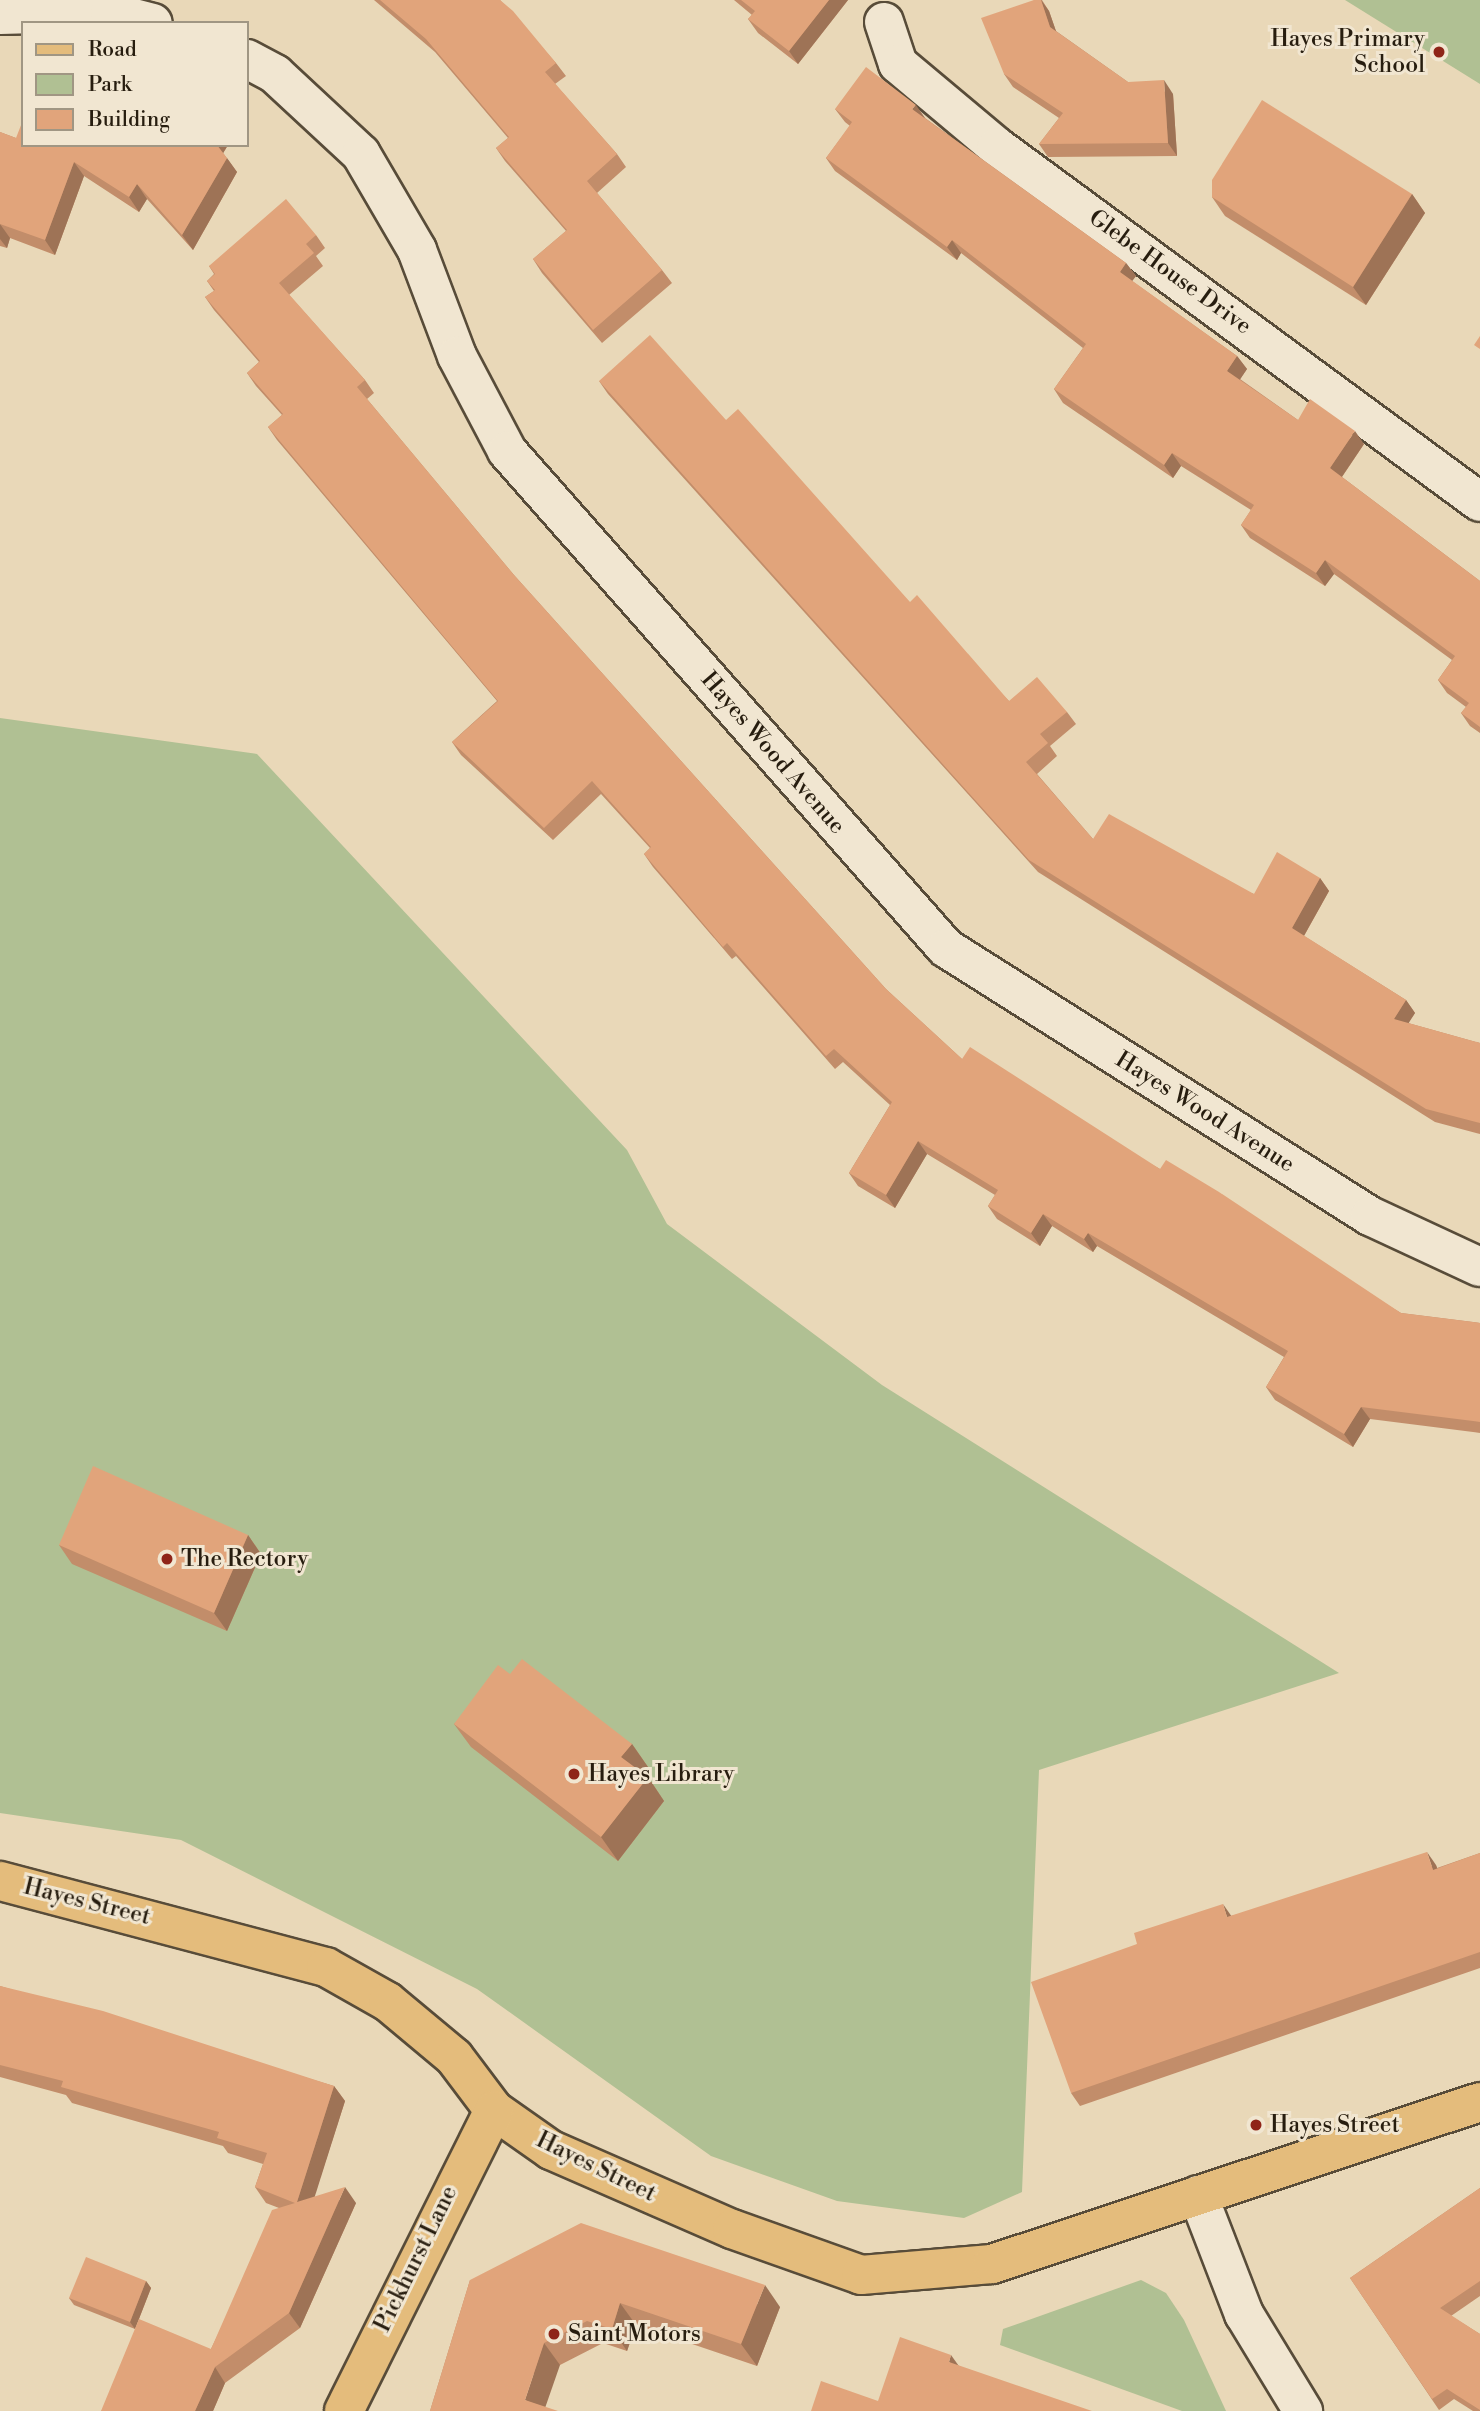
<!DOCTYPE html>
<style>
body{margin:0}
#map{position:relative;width:1480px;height:2411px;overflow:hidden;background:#e9d8b8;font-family:"Libre Bodoni",serif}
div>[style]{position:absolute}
.green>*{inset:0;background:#b0c093}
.roads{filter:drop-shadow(2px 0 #584c39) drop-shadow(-2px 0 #584c39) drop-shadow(0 2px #584c39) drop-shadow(0 -2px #584c39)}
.minor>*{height:38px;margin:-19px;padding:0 19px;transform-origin:19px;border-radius:19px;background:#f1e6d1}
.major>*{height:38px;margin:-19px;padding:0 19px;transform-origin:19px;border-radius:19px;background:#e4bc7c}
.wall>*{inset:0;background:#c28d6a}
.shaded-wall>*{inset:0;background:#9e7356}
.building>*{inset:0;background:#e1a47b}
.dots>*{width:19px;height:19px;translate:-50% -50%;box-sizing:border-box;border:4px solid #f1e6d1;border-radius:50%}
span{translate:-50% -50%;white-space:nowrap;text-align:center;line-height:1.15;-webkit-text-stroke:6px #f1e6d1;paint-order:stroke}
.poi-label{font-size:23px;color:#271d0f}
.right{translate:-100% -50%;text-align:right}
.left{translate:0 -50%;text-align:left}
.street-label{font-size:23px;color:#271d0f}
.legend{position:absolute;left:21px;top:21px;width:228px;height:126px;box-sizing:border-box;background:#f1e6d1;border:2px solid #a09683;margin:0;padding:9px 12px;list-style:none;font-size:21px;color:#271d0f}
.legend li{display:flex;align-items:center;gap:14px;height:35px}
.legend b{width:35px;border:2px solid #a09683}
</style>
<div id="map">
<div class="green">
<div style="clip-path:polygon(1345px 0,1480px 0,1480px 84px)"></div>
<div style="clip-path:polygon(0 718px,257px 754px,627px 1150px,667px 1224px,882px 1385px,1339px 1673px,1039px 1770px,1022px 2192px,964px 2218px,837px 2201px,711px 2156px,477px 1989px,181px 1840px,0 1813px)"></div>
<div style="clip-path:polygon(1141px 2280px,1166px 2293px,1184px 2320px,1226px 2411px,1182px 2411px,1000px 2345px,1003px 2329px)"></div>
</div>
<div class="roads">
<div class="minor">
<div style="left:0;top:15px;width:110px;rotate:-1.6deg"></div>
<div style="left:110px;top:12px;width:44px;rotate:14.3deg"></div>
<div style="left:884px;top:22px;width:44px;rotate:71.6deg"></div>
<div style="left:898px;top:64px;width:129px;rotate:40deg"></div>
<div style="left:997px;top:147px;width:599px;rotate:36.32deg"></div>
<div style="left:247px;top:59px;width:32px;rotate:28deg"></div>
<div style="left:275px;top:74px;width:117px;rotate:42.9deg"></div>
<div style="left:361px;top:154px;width:111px;rotate:59.7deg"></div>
<div style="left:417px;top:250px;width:113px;rotate:69.3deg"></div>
<div style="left:457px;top:356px;width:107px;rotate:62.2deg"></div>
<div style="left:507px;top:451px;width:663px;rotate:48.55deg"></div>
<div style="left:946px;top:948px;width:502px;rotate:32.3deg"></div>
<div style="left:1370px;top:1216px;width:121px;rotate:24.9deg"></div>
<div style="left:1198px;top:2195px;width:128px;rotate:68.9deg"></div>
<div style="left:1244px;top:2314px;width:114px;rotate:58.7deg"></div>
</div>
<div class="major">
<div style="left:0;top:1881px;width:337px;rotate:14.8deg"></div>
<div style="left:326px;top:1967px;width:71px;rotate:29.4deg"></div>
<div style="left:388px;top:2002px;width:86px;rotate:39.8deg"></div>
<div style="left:454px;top:2057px;width:66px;rotate:53deg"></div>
<div style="left:494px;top:2110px;width:70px;rotate:35.1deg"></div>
<div style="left:551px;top:2150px;width:197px;rotate:23.6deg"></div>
<div style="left:732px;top:2229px;width:137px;rotate:19.6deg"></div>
<div style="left:861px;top:2275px;width:131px;rotate:-4.8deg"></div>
<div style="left:992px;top:2264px;width:514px;rotate:-18.36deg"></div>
<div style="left:344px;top:2411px;width:336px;rotate:-63.5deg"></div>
</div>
</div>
<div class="wall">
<div style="clip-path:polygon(374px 0,500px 0,556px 63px,566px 76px,555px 84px,617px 154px,626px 167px,597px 193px,662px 270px,672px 283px,602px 343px,542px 273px,533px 259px,566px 231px,505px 161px,496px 148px,508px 138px,435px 52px)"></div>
<div style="clip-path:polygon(734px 0,848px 0,798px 64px,758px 33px,748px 19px,752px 15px)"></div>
<div style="clip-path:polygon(1034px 0,1042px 0,1049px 11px,1056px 31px,1128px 82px,1173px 94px,1177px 156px,1048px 157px,1039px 144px,1059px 118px,1013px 87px,1004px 74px)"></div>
<div style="clip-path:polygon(835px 109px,925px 118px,1126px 263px,1136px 276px,1132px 281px,1237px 356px,1247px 369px,1240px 379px,1298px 420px,1364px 444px,1342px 477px,1480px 581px,1480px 733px,1470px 726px,1461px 713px,1466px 707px,1447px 693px,1438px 680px,1452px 660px,1334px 574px,1325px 586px,1250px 538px,1241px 525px,1251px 510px,1181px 466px,1173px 478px,1063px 403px,1054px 389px,1083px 348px,961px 253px,957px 260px,835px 171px,826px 158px,850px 126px,845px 122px)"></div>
<div style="clip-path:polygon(0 132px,16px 138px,23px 145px,228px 145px,223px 153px,237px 172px,193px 250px,147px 199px,139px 212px,84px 176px,55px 255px,10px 238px,7px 248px,0 246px)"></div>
<div style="clip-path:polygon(1412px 194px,1425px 213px,1366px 305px,1225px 216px,1212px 197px)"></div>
<div style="clip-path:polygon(316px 235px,325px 248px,316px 256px,323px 266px,289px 295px,365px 380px,374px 393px,367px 399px,514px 575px,886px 989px,962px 1059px,1160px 1169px,1401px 1313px,1480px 1323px,1480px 1433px,1370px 1419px,1353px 1447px,1275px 1400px,1266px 1387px,1284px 1357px,1097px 1246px,1093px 1252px,1052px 1226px,1040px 1246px,997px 1219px,988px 1206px,995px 1195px,927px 1154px,895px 1208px,858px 1186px,849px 1173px,890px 1105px,843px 1062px,835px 1069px,736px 956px,732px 959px,653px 867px,644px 854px,650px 848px,601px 794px,553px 840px,461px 755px,452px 742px,497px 701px,277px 440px,268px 427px,282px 415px,256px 386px,247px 373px,259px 362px,214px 310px,205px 297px,214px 291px,207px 281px,214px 274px,209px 266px)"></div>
<div style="clip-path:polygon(599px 381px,726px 420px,1009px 701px,1067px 712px,1076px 724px,1050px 746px,1057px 756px,1037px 774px,1093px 839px,1254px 894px,1320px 878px,1329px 891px,1304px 936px,1406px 1000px,1415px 1013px,1408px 1023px,1480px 1043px,1480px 1134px,1435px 1122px,1038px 872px,608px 394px)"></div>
<div style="clip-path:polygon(248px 1535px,261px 1554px,227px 1631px,72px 1564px,59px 1545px)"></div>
<div style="clip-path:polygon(510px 1674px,632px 1744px,648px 1767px,643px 1774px,648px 1777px,664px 1801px,618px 1861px,471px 1747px,454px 1724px)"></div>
<div style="clip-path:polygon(1480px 1853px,1480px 1968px,1080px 2106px,1071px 2093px,1137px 1944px,1231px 1916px,1436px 1865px,1437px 1868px)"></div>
<div style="clip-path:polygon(0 1986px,334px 2086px,345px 2101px,314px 2197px,356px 2203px,300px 2328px,225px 2383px,213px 2411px,101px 2411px,211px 2349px,279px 2208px,266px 2203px,255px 2187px,263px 2164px,228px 2153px,223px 2146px,72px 2103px,66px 2095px,0 2077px)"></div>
<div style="clip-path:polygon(1480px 2188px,1480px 2296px,1451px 2316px,1480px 2334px,1480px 2411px,1473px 2411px,1454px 2399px,1439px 2410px,1350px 2278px)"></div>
<div style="clip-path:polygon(470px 2280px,780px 2307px,757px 2366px,636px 2325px,627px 2351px,603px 2343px,560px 2365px,430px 2411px)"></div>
<div style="clip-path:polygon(146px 2281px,151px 2288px,135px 2329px,74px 2305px,69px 2298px)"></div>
</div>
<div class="shaded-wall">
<div style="clip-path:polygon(829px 0,848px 0,798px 64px,789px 51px)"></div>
<div style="clip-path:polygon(1041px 0,1049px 11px,1059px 40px,1050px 27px)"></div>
<div style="clip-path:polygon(1164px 80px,1173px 94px,1177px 156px,1168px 143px)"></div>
<div style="clip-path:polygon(916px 105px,925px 118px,921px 122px,912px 109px)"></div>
<div style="clip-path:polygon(216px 145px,228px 145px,222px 155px)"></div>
<div style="clip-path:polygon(227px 158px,237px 172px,193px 250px,182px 235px)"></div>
<div style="clip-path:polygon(74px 162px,84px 176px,55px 255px,45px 240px)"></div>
<div style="clip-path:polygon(137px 184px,147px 199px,139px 212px,129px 197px)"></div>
<div style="clip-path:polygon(1412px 194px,1425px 213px,1366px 305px,1353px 287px)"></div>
<div style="clip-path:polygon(0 224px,10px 238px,7px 248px,0 239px)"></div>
<div style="clip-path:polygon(952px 240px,961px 253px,957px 260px,947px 247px)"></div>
<div style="clip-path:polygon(1126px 263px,1136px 276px,1129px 285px,1120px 272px)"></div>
<div style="clip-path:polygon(1237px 356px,1247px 369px,1237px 384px,1227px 371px)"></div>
<div style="clip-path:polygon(1355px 431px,1364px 444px,1339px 481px,1330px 468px)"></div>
<div style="clip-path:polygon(1172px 453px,1181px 466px,1173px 478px,1164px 465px)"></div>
<div style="clip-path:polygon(1325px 560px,1334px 574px,1325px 586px,1316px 573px)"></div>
<div style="clip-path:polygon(1320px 878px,1329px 891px,1301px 941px,1292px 928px)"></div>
<div style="clip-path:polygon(1406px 1000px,1415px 1013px,1403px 1032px,1394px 1019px)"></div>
<div style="clip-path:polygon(918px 1141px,927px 1154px,895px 1208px,886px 1195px)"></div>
<div style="clip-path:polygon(1043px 1214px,1052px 1226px,1040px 1246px,1031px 1233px)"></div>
<div style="clip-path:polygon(1088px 1233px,1097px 1246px,1093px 1252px,1084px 1239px)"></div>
<div style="clip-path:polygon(1361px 1407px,1370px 1419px,1353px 1447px,1344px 1434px)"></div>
<div style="clip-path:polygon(248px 1535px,261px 1554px,227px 1631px,214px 1613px)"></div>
<div style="clip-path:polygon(632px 1744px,648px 1767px,638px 1781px,621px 1757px)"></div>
<div style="clip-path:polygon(648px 1777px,664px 1801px,618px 1861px,601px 1837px)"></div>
<div style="clip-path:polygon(1427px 1852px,1436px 1865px,1442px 1883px,1433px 1870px)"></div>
<div style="clip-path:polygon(1223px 1904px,1232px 1917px,1227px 1917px)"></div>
<div style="clip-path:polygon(334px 2086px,345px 2101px,308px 2218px,297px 2202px)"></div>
<div style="clip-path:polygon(345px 2187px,356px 2203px,300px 2328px,289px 2313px)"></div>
<div style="clip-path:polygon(146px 2281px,151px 2288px,135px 2329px,130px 2322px)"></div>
<div style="clip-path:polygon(765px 2285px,780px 2307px,757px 2366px,741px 2344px)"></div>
<div style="clip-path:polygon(620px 2303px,636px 2325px,627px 2351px,612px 2329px)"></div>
<div style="clip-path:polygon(544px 2343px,560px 2365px,544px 2411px,525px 2400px)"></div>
<div style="clip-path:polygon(951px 2355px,966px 2376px,949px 2362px)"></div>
<div style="clip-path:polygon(215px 2367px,225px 2383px,213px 2411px,195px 2411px)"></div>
</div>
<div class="building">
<div style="clip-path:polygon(380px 0,500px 0,513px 11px,556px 63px,545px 72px,617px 154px,587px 181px,662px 270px,593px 330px,533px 259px,567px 230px,496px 148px,509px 137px,426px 39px)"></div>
<div style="clip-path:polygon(741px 0,829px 0,789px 51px,748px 19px,755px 11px)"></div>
<div style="clip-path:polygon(1034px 0,1041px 0,1050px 27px,1128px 82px,1164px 80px,1168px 143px,1039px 144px,1063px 113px,1004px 74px,981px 18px)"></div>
<div style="clip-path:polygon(866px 67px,916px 105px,912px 109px,1126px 263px,1120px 272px,1237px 356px,1227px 371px,1298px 420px,1310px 399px,1355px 431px,1330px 468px,1480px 581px,1480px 727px,1461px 713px,1469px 703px,1438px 680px,1455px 656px,1325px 560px,1316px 573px,1241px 525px,1254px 505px,1172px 453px,1164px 465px,1054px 389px,1086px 344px,952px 240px,947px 247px,826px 158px,852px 122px,835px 109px)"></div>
<div style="clip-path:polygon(1262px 100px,1412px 194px,1353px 287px,1212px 197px,1212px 180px)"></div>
<div style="clip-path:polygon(23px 120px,23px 145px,217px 145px,227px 158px,182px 235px,137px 184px,129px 197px,74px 162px,45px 240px,0 224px,0 132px,16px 138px)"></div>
<div style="clip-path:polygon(286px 199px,316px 235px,306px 244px,314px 253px,279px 283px,365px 380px,357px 387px,514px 575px,886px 989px,962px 1059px,970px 1047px,1160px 1169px,1166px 1160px,1219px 1192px,1401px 1313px,1480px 1323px,1480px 1422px,1361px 1407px,1344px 1434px,1266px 1387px,1288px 1351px,1088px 1233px,1084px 1239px,1043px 1214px,1031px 1233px,988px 1206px,998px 1190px,918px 1141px,886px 1195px,849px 1173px,892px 1102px,834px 1049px,826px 1056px,727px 943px,723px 947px,644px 854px,651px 847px,592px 781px,544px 828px,452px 742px,498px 701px,268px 427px,283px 414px,247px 373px,260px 361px,205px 297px,215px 290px,207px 281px,215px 274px,209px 266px)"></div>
<div style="clip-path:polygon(650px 335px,726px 420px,738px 409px,910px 602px,917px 595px,1009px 701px,1037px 677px,1067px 712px,1040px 734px,1048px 743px,1026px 762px,1093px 839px,1109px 814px,1254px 894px,1277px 852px,1320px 878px,1292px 928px,1406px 1000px,1394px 1019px,1480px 1043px,1480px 1123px,1426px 1109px,1029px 860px,599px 381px)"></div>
<div style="clip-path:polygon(1480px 336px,1480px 349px,1474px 345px)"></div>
<div style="clip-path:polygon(93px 1466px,248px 1535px,214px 1613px,59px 1545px)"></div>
<div style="clip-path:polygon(522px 1659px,632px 1744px,621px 1757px,648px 1777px,601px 1837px,454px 1724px,498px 1665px,510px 1674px)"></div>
<div style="clip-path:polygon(1427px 1852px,1433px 1870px,1480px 1853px,1480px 1952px,1071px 2093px,1031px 1982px,1137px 1944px,1134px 1933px,1223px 1904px,1227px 1917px)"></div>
<div style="clip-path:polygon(0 1986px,103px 2011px,334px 2086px,297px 2202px,345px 2187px,289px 2313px,215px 2367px,195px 2411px,101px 2411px,139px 2319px,211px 2349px,272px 2210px,295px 2203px,255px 2187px,267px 2153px,217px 2138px,219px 2132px,61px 2087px,63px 2081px,0 2065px)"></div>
<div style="clip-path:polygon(1480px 2188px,1480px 2281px,1440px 2308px,1480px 2334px,1480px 2410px,1447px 2389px,1432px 2399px,1350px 2278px)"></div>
<div style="clip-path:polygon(581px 2223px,765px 2285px,741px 2344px,620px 2303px,612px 2329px,587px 2321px,544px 2343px,525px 2400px,558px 2411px,430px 2411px,470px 2280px)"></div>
<div style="clip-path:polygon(86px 2257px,146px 2281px,130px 2322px,69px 2298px)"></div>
<div style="clip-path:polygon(900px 2337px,951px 2355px,949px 2362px,1092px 2411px,811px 2411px,821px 2381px,878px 2401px)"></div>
</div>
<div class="dots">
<div style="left:1439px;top:52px;background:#8f2418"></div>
<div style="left:167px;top:1559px;background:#8f2418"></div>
<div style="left:574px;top:1774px;background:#8f2418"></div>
<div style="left:1256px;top:2125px;background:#8f2418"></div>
<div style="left:554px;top:2334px;background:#8f2418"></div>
</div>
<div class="poi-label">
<span class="right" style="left:1425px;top:52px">Hayes Primary<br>School</span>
<span class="left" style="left:181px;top:1559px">The Rectory</span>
<span class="left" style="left:588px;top:1774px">Hayes Library</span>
<span class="left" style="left:1270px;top:2125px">Hayes Street</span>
<span class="left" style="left:568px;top:2334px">Saint Motors</span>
</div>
<div class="street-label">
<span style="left:1170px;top:272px;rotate:36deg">Glebe House Drive</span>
<span style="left:773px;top:753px;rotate:49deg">Hayes Wood Avenue</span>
<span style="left:1205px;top:1112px;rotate:32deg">Hayes Wood Avenue</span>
<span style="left:87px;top:1902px;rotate:14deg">Hayes Street</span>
<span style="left:596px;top:2167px;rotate:26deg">Hayes Street</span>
<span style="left:416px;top:2259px;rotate:-64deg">Pickhurst Lane</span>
</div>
<ul class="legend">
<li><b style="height:9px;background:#e4bc7c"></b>Road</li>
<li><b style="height:19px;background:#b0c093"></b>Park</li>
<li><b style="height:19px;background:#e1a47b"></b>Building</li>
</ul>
</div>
